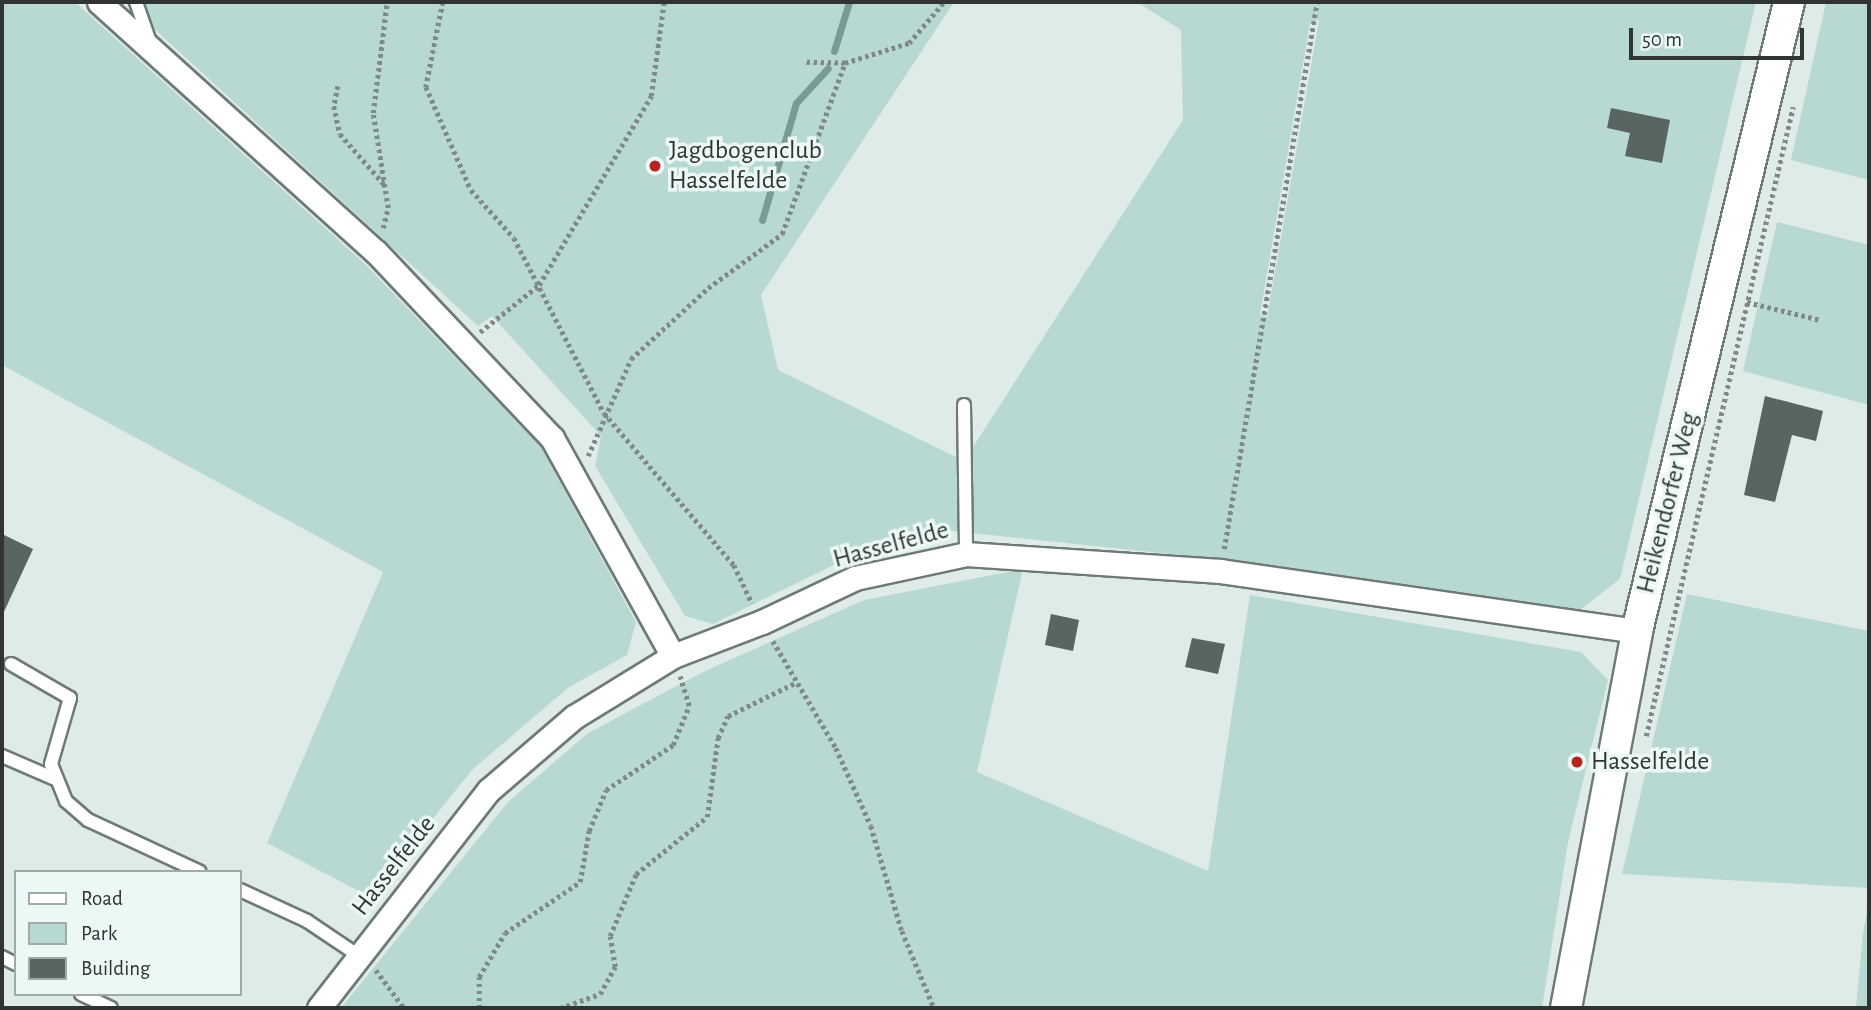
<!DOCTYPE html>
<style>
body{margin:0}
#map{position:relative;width:1871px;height:1010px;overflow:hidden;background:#deebe8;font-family:"Alegreya Sans",sans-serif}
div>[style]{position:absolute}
.green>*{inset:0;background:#b8d9d1}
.stream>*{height:7px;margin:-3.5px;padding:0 3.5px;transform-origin:3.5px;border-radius:3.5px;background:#789c93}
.building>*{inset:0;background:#596562}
.path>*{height:4.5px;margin-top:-2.25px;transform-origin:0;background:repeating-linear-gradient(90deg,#808987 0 3.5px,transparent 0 7px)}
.roads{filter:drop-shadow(2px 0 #6e7a77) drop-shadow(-2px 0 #6e7a77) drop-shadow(0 2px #6e7a77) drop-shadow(0 -2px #6e7a77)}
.service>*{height:12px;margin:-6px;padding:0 6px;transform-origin:6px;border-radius:6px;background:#fff}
.minor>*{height:23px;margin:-11.5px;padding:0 11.5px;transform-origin:11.5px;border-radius:11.5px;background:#fff}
.tertiary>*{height:30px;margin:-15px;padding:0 15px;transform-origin:15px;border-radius:15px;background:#fff}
.dots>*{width:19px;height:19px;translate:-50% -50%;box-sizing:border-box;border:4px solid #ebf8f5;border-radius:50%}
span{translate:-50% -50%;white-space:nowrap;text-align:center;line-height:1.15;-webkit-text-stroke:7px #ebf8f5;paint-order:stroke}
.poi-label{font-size:26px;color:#303534}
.left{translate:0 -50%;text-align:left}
.street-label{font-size:26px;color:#303534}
.frame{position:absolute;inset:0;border:4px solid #303534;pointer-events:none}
.legend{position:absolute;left:14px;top:870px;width:228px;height:126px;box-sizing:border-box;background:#ebf8f5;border:2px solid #a0aaa8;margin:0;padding:9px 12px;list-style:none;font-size:21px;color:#303534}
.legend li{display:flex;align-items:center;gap:14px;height:35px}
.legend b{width:35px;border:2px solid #a0aaa8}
.scale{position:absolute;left:1629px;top:28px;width:175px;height:32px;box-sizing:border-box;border:4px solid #303534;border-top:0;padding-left:9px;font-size:21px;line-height:24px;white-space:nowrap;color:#303534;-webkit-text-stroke:5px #ebf8f5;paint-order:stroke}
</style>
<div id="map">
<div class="green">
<div style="clip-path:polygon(2px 2px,75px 2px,365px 264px,541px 447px,636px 622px,627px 655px,569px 687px,472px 770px,370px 897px,267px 843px,383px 572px,2px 365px)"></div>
<div style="clip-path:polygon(evenodd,125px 2px,954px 2px,761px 295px,778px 370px,964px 461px,1183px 120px,1181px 30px,1137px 2px,1756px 2px,1620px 579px,1580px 610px,1237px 561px,943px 530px,842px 561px,713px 624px,685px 616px,595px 466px,601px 436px,492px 316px,478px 326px,125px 2px,1319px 20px,1267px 317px,1260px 315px,1310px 23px,1319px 20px)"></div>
<div style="clip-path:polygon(1826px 2px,1869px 2px,1869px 180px,1791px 160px)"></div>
<div style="clip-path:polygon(1777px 222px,1869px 245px,1869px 405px,1743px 371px)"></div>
<div style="clip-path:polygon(1023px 569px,977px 772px,1208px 871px,1250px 595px,1581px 652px,1608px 680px,1568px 842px,1542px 1008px,341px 1008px,508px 802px,588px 733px,703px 672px,864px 600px)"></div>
<div style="clip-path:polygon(1687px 594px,1869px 631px,1869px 888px,1622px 874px)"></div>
<div style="clip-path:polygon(1869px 900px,1869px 1008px,1856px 1008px,1863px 933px)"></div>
</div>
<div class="stream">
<div style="left:834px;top:51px;width:51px;rotate:-73deg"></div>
<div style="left:762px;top:220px;width:122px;rotate:-73.8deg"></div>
<div style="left:796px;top:103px;width:47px;rotate:-47.6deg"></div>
</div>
<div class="building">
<div style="clip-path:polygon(1611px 108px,1670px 120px,1662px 163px,1625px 156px,1630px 133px,1607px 128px)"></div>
<div style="clip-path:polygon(1765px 396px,1823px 411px,1816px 441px,1792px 435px,1775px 502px,1744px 495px)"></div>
<div style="clip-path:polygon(2px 534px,33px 549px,2px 616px)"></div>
<div style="clip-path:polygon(1051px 614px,1079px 620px,1073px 651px,1045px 645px)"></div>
<div style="clip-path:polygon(1192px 638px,1225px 644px,1218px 674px,1185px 667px)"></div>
</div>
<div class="path">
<div style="left:443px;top:2px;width:87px;rotate:101.3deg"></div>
<div style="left:426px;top:87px;width:112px;rotate:66.4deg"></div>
<div style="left:471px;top:190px;width:64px;rotate:48.1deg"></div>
<div style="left:514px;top:238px;width:197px;rotate:62.8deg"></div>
<div style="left:604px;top:413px;width:200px;rotate:49.5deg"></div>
<div style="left:734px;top:565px;width:42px;rotate:64.7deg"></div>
<div style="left:845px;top:63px;width:67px;rotate:-17.4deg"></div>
<div style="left:909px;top:43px;width:54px;rotate:-49.5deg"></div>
<div style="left:338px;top:86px;width:20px;rotate:101deg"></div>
<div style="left:334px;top:106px;width:29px;rotate:78deg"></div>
<div style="left:340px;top:134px;width:67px;rotate:48.7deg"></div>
<div style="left:383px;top:228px;width:21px;rotate:-76deg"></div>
<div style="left:388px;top:208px;width:96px;rotate:-99deg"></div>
<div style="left:373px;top:113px;width:112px;rotate:-82.8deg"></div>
<div style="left:1747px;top:302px;width:76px;rotate:13.7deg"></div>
<div style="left:480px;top:332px;width:75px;rotate:-38.5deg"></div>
<div style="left:539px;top:285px;width:220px;rotate:-59.3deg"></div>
<div style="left:651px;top:96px;width:95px;rotate:-82.1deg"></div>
<div style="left:588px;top:456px;width:106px;rotate:-66.1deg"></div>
<div style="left:631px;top:359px;width:105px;rotate:-42.7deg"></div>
<div style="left:708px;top:288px;width:92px;rotate:-36.1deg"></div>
<div style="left:782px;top:234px;width:182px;rotate:-69.8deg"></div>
<div style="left:845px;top:63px;width:39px;rotate:-179deg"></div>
<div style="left:1224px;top:549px;width:555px;rotate:-80.35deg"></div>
<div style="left:773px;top:641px;width:124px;rotate:59.5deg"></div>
<div style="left:836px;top:748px;width:85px;rotate:65.8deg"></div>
<div style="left:871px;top:826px;width:109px;rotate:73.6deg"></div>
<div style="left:902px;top:931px;width:83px;rotate:67.4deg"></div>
<div style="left:1646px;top:736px;width:646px;rotate:-76.85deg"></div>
<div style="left:376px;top:970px;width:47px;rotate:53.6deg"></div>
<div style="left:479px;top:1008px;width:31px;rotate:-90deg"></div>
<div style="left:479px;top:977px;width:51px;rotate:-59.4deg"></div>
<div style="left:505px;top:933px;width:91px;rotate:-34.2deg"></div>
<div style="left:580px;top:882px;width:52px;rotate:-80deg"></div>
<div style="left:589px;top:831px;width:44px;rotate:-67.5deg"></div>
<div style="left:606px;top:790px;width:81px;rotate:-33.9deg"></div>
<div style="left:673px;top:745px;width:42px;rotate:-67.7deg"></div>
<div style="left:689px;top:706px;width:31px;rotate:-107deg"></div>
<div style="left:560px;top:1008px;width:42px;rotate:-19.3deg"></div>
<div style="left:600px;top:994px;width:31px;rotate:-61deg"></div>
<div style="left:615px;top:967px;width:31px;rotate:-99deg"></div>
<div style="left:610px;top:936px;width:67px;rotate:-67.2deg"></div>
<div style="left:636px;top:874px;width:91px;rotate:-38.8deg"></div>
<div style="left:707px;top:817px;width:80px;rotate:-82.1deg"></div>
<div style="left:718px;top:738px;width:24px;rotate:-66deg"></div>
<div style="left:728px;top:716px;width:77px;rotate:-26.2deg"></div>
</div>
<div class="roads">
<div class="service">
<div style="left:136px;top:2px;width:42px;rotate:70.7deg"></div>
<div style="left:964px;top:405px;width:149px;rotate:89.2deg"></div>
<div style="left:11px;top:664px;width:68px;rotate:30deg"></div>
<div style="left:70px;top:698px;width:69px;rotate:106.1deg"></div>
<div style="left:51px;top:764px;width:40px;rotate:68deg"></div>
<div style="left:66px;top:801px;width:29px;rotate:41deg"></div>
<div style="left:88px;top:820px;width:123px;rotate:24.9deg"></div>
<div style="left:2px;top:756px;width:56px;rotate:23.3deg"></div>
<div style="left:240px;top:890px;width:74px;rotate:24.8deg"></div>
<div style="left:307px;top:921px;width:63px;rotate:33.9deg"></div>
<div style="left:2px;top:957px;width:16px;rotate:27deg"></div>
<div style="left:81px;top:994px;width:33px;rotate:25deg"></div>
</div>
<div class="minor">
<div style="left:99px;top:2px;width:373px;rotate:42.1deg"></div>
<div style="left:376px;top:252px;width:256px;rotate:46.6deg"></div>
<div style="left:552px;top:438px;width:249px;rotate:61deg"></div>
<div style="left:319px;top:1008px;width:276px;rotate:-52.1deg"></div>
<div style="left:489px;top:790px;width:112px;rotate:-40.7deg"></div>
<div style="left:574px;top:717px;width:116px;rotate:-31.6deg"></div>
<div style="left:673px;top:656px;width:95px;rotate:-20.9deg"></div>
<div style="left:762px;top:622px;width:103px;rotate:-25.3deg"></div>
<div style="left:855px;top:578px;width:114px;rotate:-12.2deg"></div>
<div style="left:966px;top:554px;width:255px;rotate:3.8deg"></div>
<div style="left:1220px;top:571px;width:421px;rotate:8.2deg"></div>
</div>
<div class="tertiary">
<div style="left:1566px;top:1008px;width:384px;rotate:-79.3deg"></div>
<div style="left:1637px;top:631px;width:647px;rotate:-76.41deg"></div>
</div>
</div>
<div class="dots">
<div style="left:655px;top:166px;background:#b4251f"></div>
<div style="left:1577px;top:762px;background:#b4251f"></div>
</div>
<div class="poi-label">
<span class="left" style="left:669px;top:166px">Jagdbogenclub<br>Hasselfelde</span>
<span class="left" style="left:1591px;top:762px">Hasselfelde</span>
</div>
<div class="street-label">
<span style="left:1668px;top:503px;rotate:-76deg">Heikendorfer Weg</span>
<span style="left:891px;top:545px;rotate:-15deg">Hasselfelde</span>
<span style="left:394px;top:866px;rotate:-52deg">Hasselfelde</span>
</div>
<div class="frame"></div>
<ul class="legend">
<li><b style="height:9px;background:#fff"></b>Road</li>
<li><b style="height:19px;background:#b8d9d1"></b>Park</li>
<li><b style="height:19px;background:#596562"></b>Building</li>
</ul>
<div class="scale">50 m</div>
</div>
